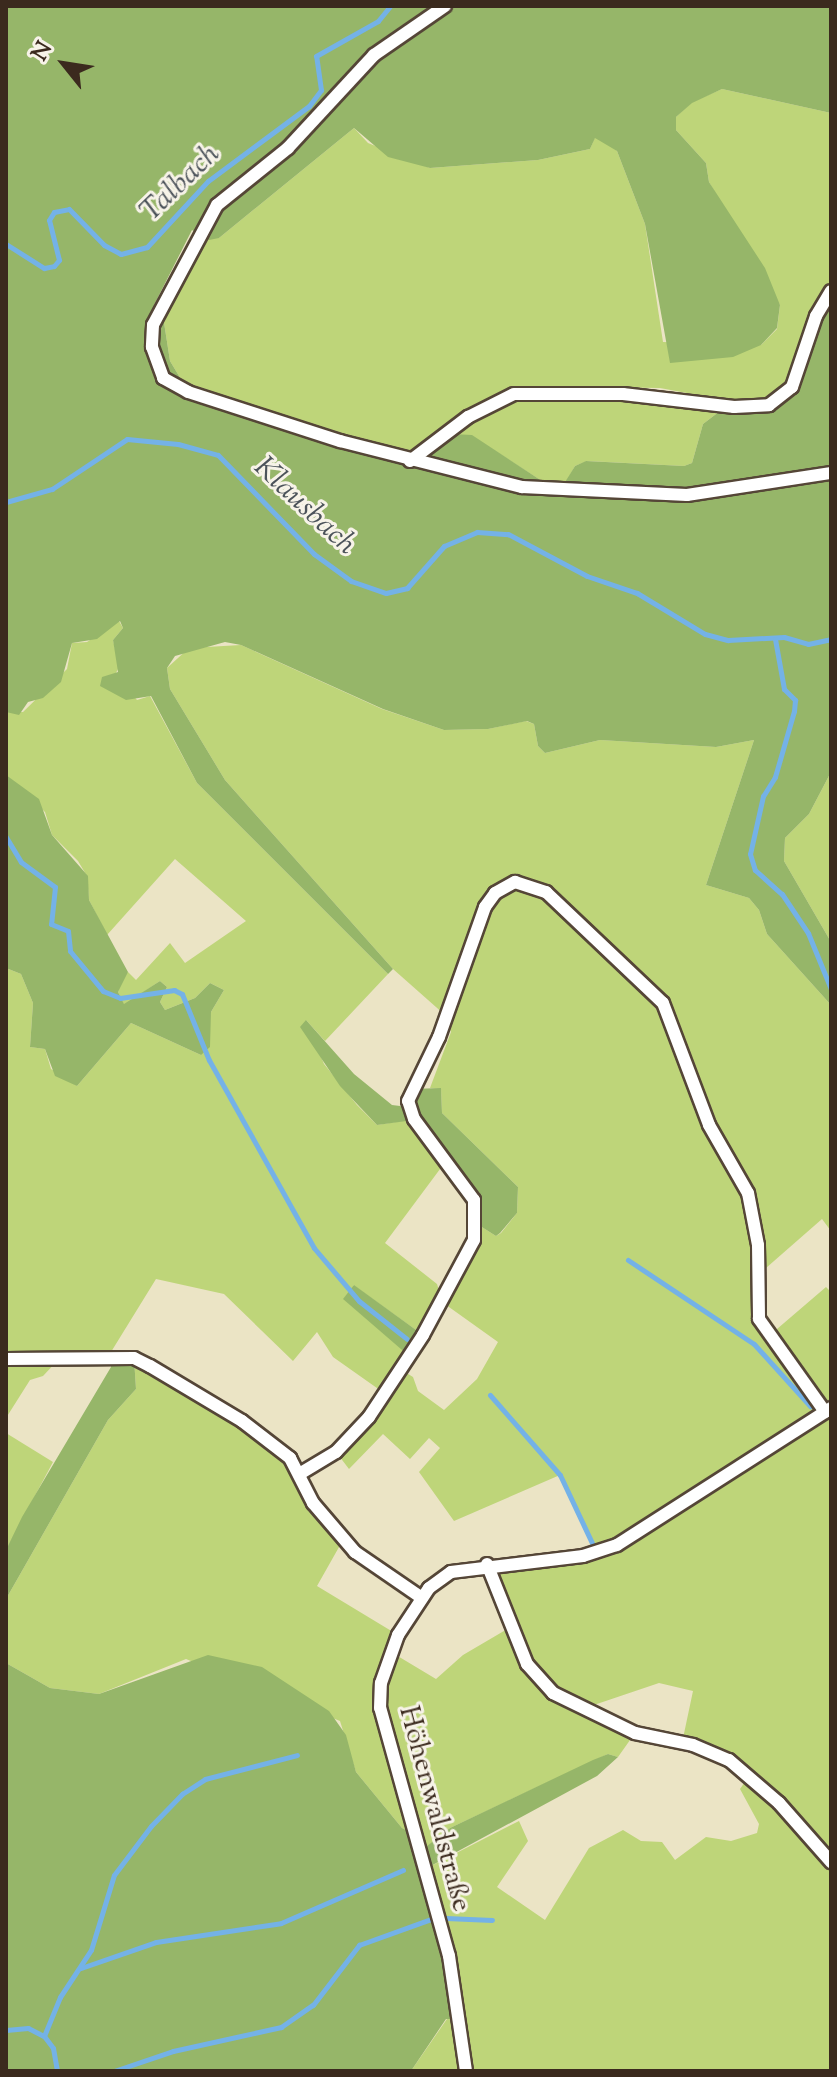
<!DOCTYPE html>
<meta charset="utf-8">
<style>
body{margin:0}
#map{position:relative;width:837px;height:2077px;overflow:hidden;background:#ebe4c5;font-family:"Sorts Mill Goudy",serif}
div>[style]{position:absolute}
.green>*{inset:0;background:#bed579}
.forest>*{inset:0;background:#96b669}
.stream>*{height:5px;margin:-2.5px;padding:0 2.5px;transform-origin:2.5px;border-radius:2.5px;background:#74b2e7}
.roads{filter:drop-shadow(2px 0 #554637) drop-shadow(-2px 0 #554637) drop-shadow(0 2px #554637) drop-shadow(0 -2px #554637)}
.minor>*{height:12px;margin:-6px;padding:0 6px;transform-origin:6px;border-radius:6px;background:#fff}
span{translate:-50% -50%;white-space:nowrap;text-align:center;line-height:1.15;-webkit-text-stroke:6px #f7f3e8;paint-order:stroke}
.street-label{font-size:28px;color:#3b2a1e}
.water-label{font-size:30px;color:#4c535a;font-style:italic}
.frame{position:absolute;inset:0;border:8px solid #3b2a1e;pointer-events:none}
.north{position:absolute;left:24px;top:24px;width:80px;height:80px;-webkit-text-stroke:6px #f7f3e8;paint-order:stroke;rotate:300deg;font-size:22px;font-weight:700;line-height:32px;text-align:center;color:#3b2a1e}
.north::after{content:'';display:block;margin:auto;width:28px;height:36px;background:#3b2a1e;clip-path:polygon(50% 0,100% 100%,50% 72%,0 100%)}
</style>
<div id="map">
<div class="green">
<div style="clip-path:polygon(722px 89px,831px 113px,831px 285px,813px 309px,784px 391px,772px 399px,724px 400px,660px 388px,527px 386px,479px 404px,408px 457px,185px 386px,170px 361px,163px 316px,202px 235px,219px 238px,354px 128px,368px 143px,430px 168px,538px 160px,590px 149px,595px 137px,609px 143px,617px 151px,645px 224px,663px 342px,761px 345px,777px 329px,780px 305px,709px 182px,706px 163px,676px 130px,676px 117px,692px 102px)"></div>
<div style="clip-path:polygon(617px 397px,720px 411px,703px 424px,692px 463px,684px 466px,587px 461px,575px 466px,563px 487px,548px 485px,472px 436px,452px 434px,490px 408px,517px 398px)"></div>
<div style="clip-path:polygon(evenodd,119px 621px,123px 628px,113px 640px,119px 667px,115px 675px,137px 700px,150px 696px,197px 783px,388px 974px,325px 1041px,306px 1020px,324px 1064px,357px 1105px,377px 1125px,414px 1119px,446px 1161px,385px 1243px,437px 1284px,442px 1300px,477px 1224px,496px 1236px,501px 1233px,517px 1213px,518px 1187px,442px 1113px,441px 1089px,430px 1088px,451px 1032px,445px 1015px,393px 969px,225px 780px,170px 689px,167px 668px,189px 648px,241px 645px,382px 709px,444px 730px,488px 729px,526px 721px,534px 724px,538px 746px,545px 753px,600px 740px,716px 747px,754px 740px,706px 885px,749px 898px,759px 910px,767px 934px,831px 1005px,831px 1231px,822px 1219px,758px 1275px,757px 1296px,770px 1335px,826px 1287px,831px 1292px,831px 2071px,411px 2071px,447px 2019px,457px 2019px,427px 1868px,519px 1821px,528px 1841px,497px 1887px,545px 1920px,589px 1848px,623px 1830px,641px 1841px,662px 1842px,675px 1860px,706px 1837px,731px 1841px,757px 1833px,759px 1824px,740px 1789px,749px 1776px,682px 1743px,693px 1691px,659px 1683px,582px 1709px,635px 1733px,618px 1757px,608px 1754px,450px 1828px,422px 1851px,418px 1836px,402px 1828px,356px 1772px,340px 1721px,186px 1659px,99px 1694px,50px 1688px,6px 1663px,6px 1599px,108px 1420px,136px 1389px,134px 1358px,290px 1458px,343px 1540px,317px 1586px,398px 1635px,391px 1652px,436px 1679px,463px 1655px,509px 1628px,487px 1564px,596px 1553px,560px 1475px,454px 1521px,419px 1472px,440px 1448px,429px 1438px,410px 1459px,383px 1434px,349px 1469px,336px 1452px,384px 1393px,333px 1357px,317px 1332px,293px 1361px,224px 1294px,156px 1279px,111px 1352px,58px 1360px,43px 1376px,30px 1380px,6px 1418px,6px 968px,21px 974px,33px 1003px,30px 1047px,45px 1049px,51px 1069px,77px 1086px,131px 1023px,201px 1055px,211px 1012px,224px 990px,210px 983px,195px 998px,165px 1010px,160px 1002px,167px 987px,160px 981px,124px 1005px,118px 992px,121px 979px,128px 972px,136px 980px,170px 943px,185px 963px,246px 921px,175px 859px,107px 935px,89px 900px,87px 876px,78px 861px,52px 835px,45px 812px,6px 775px,6px 712px,23px 712px,67px 669px,72px 643px,87px 642px,119px 621px,353px 1285px,423px 1335px,442px 1302px,498px 1342px,477px 1379px,444px 1410px,418px 1391px,413px 1377px,400px 1369px,409px 1356px,353px 1285px)"></div>
<div style="clip-path:polygon(831px 772px,831px 942px,784px 861px,785px 838px,809px 814px)"></div>
<div style="clip-path:polygon(6px 1433px,53px 1462px,6px 1550px)"></div>
</div>
<div class="forest">
<div style="clip-path:polygon(6px 6px,831px 6px,831px 113px,722px 89px,692px 103px,676px 117px,676px 130px,706px 163px,709px 182px,765px 268px,780px 305px,777px 328px,761px 345px,733px 357px,670px 363px,645px 224px,617px 151px,595px 138px,590px 149px,538px 160px,430px 168px,388px 157px,354px 128px,219px 238px,209px 240px,192px 230px,154px 305px,163px 316px,170px 361px,185px 386px,203px 401px,412px 466px,452px 434px,472px 435px,548px 485px,562px 487px,575px 466px,586px 461px,684px 466px,692px 463px,703px 424px,720px 411px,782px 405px,796px 387px,831px 296px,831px 772px,809px 814px,785px 838px,784px 861px,831px 942px,831px 1005px,767px 934px,759px 910px,749px 898px,706px 885px,754px 740px,716px 747px,600px 740px,545px 753px,538px 746px,534px 724px,527px 721px,488px 729px,444px 730px,383px 709px,241px 645px,225px 642px,175px 656px,167px 668px,170px 689px,225px 780px,393px 969px,388px 974px,197px 783px,151px 696px,126px 700px,100px 686px,102px 677px,118px 672px,113px 640px,123px 628px,120px 621px,97px 639px,72px 643px,61px 682px,43px 698px,28px 702px,19px 715px,6px 712px)"></div>
<div style="clip-path:polygon(6px 775px,39px 799px,52px 835px,88px 876px,89px 900px,128px 972px,118px 992px,124px 1004px,160px 981px,167px 987px,160px 1002px,165px 1010px,195px 998px,210px 983px,224px 990px,211px 1012px,210px 1047px,201px 1055px,131px 1023px,77px 1086px,55px 1076px,45px 1049px,30px 1047px,33px 1003px,21px 974px,6px 968px)"></div>
<div style="clip-path:polygon(306px 1020px,354px 1074px,392px 1105px,408px 1107px,412px 1089px,441px 1088px,442px 1113px,518px 1187px,517px 1213px,500px 1233px,496px 1236px,477px 1224px,477px 1211px,414px 1120px,377px 1125px,340px 1086px,300px 1027px)"></div>
<div style="clip-path:polygon(354px 1285px,423px 1335px,409px 1356px,343px 1299px)"></div>
<div style="clip-path:polygon(134px 1358px,136px 1389px,108px 1420px,6px 1599px,6px 1550px,22px 1517px,111px 1367px,110px 1359px)"></div>
<div style="clip-path:polygon(208px 1655px,262px 1667px,329px 1711px,346px 1735px,356px 1772px,402px 1828px,418px 1836px,422px 1850px,450px 1828px,593px 1760px,608px 1754px,618px 1757px,597px 1776px,427px 1868px,457px 2019px,446px 2019px,411px 2071px,6px 2071px,6px 1663px,50px 1688px,99px 1694px)"></div>
</div>
<div class="stream">
<div style="left:6px;top:244px;width:45px;rotate:32.3deg"></div>
<div style="left:44px;top:268px;width:10px;rotate:-11deg"></div>
<div style="left:54px;top:266px;width:8px;rotate:-50deg"></div>
<div style="left:59px;top:260px;width:41px;rotate:-104deg"></div>
<div style="left:49px;top:220px;width:9px;rotate:-58deg"></div>
<div style="left:54px;top:212px;width:15px;rotate:-11deg"></div>
<div style="left:69px;top:209px;width:50px;rotate:45.8deg"></div>
<div style="left:104px;top:245px;width:19px;rotate:28deg"></div>
<div style="left:121px;top:254px;width:27px;rotate:-15deg"></div>
<div style="left:147px;top:247px;width:90px;rotate:-47.3deg"></div>
<div style="left:208px;top:181px;width:126px;rotate:-36.6deg"></div>
<div style="left:309px;top:106px;width:20px;rotate:-53deg"></div>
<div style="left:321px;top:90px;width:34px;rotate:-98deg"></div>
<div style="left:316px;top:56px;width:71px;rotate:-29.4deg"></div>
<div style="left:378px;top:21px;width:19px;rotate:-51deg"></div>
<div style="left:6px;top:502px;width:48px;rotate:-15.8deg"></div>
<div style="left:52px;top:489px;width:90px;rotate:-33.7deg"></div>
<div style="left:127px;top:439px;width:51px;rotate:5.6deg"></div>
<div style="left:178px;top:444px;width:41px;rotate:15.4deg"></div>
<div style="left:218px;top:455px;width:138px;rotate:45.9deg"></div>
<div style="left:314px;top:554px;width:46px;rotate:36.1deg"></div>
<div style="left:351px;top:581px;width:37px;rotate:19deg"></div>
<div style="left:386px;top:593px;width:22px;rotate:-13deg"></div>
<div style="left:407px;top:588px;width:56px;rotate:-48.6deg"></div>
<div style="left:444px;top:546px;width:36px;rotate:-23deg"></div>
<div style="left:477px;top:532px;width:31px;rotate:4deg"></div>
<div style="left:508px;top:534px;width:89px;rotate:28deg"></div>
<div style="left:587px;top:576px;width:53px;rotate:18.8deg"></div>
<div style="left:637px;top:593px;width:79px;rotate:31.1deg"></div>
<div style="left:705px;top:634px;width:24px;rotate:15deg"></div>
<div style="left:728px;top:640px;width:56px;rotate:-3.1deg"></div>
<div style="left:784px;top:637px;width:25px;rotate:16deg"></div>
<div style="left:808px;top:644px;width:24px;rotate:-12deg"></div>
<div style="left:775px;top:639px;width:51px;rotate:79.8deg"></div>
<div style="left:784px;top:689px;width:16px;rotate:45deg"></div>
<div style="left:795px;top:700px;width:11px;rotate:95deg"></div>
<div style="left:794px;top:711px;width:69px;rotate:106.1deg"></div>
<div style="left:775px;top:777px;width:22px;rotate:122deg"></div>
<div style="left:763px;top:796px;width:59px;rotate:102.6deg"></div>
<div style="left:750px;top:854px;width:17px;rotate:73deg"></div>
<div style="left:755px;top:870px;width:36px;rotate:42deg"></div>
<div style="left:782px;top:894px;width:47px;rotate:56.3deg"></div>
<div style="left:808px;top:933px;width:61px;rotate:67.7deg"></div>
<div style="left:6px;top:837px;width:29px;rotate:59deg"></div>
<div style="left:21px;top:862px;width:42px;rotate:36.3deg"></div>
<div style="left:55px;top:887px;width:37px;rotate:96deg"></div>
<div style="left:51px;top:924px;width:18px;rotate:22deg"></div>
<div style="left:68px;top:931px;width:20px;rotate:84deg"></div>
<div style="left:70px;top:951px;width:52px;rotate:50.5deg"></div>
<div style="left:103px;top:991px;width:18px;rotate:22deg"></div>
<div style="left:120px;top:998px;width:55px;rotate:-8.4deg"></div>
<div style="left:174px;top:990px;width:9px;rotate:27deg"></div>
<div style="left:182px;top:994px;width:71px;rotate:67.8deg"></div>
<div style="left:209px;top:1060px;width:215px;rotate:60.8deg"></div>
<div style="left:314px;top:1248px;width:70px;rotate:49.7deg"></div>
<div style="left:359px;top:1301px;width:61px;rotate:38.4deg"></div>
<div style="left:628px;top:1260px;width:151px;rotate:33.7deg"></div>
<div style="left:754px;top:1344px;width:84px;rotate:47.9deg"></div>
<div style="left:490px;top:1395px;width:106px;rotate:48.8deg"></div>
<div style="left:560px;top:1475px;width:75px;rotate:64.8deg"></div>
<div style="left:446px;top:1918px;width:46px;rotate:2.5deg"></div>
<div style="left:81px;top:1968px;width:79px;rotate:-19.1deg"></div>
<div style="left:156px;top:1942px;width:126px;rotate:-8.6deg"></div>
<div style="left:281px;top:1923px;width:133px;rotate:-23.5deg"></div>
<div style="left:6px;top:2030px;width:22px;rotate:-5deg"></div>
<div style="left:28px;top:2028px;width:18px;rotate:27deg"></div>
<div style="left:44px;top:2036px;width:15px;rotate:53deg"></div>
<div style="left:53px;top:2048px;width:23px;rotate:80deg"></div>
<div style="left:44px;top:2036px;width:42px;rotate:-67.7deg"></div>
<div style="left:60px;top:1997px;width:56px;rotate:-56.6deg"></div>
<div style="left:91px;top:1950px;width:78px;rotate:-73deg"></div>
<div style="left:114px;top:1875px;width:61px;rotate:-52.9deg"></div>
<div style="left:151px;top:1826px;width:45px;rotate:-45.9deg"></div>
<div style="left:182px;top:1794px;width:27px;rotate:-33deg"></div>
<div style="left:205px;top:1779px;width:95px;rotate:-14.6deg"></div>
<div style="left:114px;top:2071px;width:62px;rotate:-18.7deg"></div>
<div style="left:173px;top:2051px;width:111px;rotate:-12.5deg"></div>
<div style="left:281px;top:2027px;width:39px;rotate:-35deg"></div>
<div style="left:313px;top:2005px;width:76px;rotate:-52.5deg"></div>
<div style="left:359px;top:1945px;width:77px;rotate:-19.9deg"></div>
</div>
<div class="roads">
<div class="minor">
<div style="left:445px;top:6px;width:86px;rotate:145.4deg"></div>
<div style="left:374px;top:55px;width:127px;rotate:132.8deg"></div>
<div style="left:288px;top:148px;width:91px;rotate:141.2deg"></div>
<div style="left:217px;top:205px;width:136px;rotate:118.1deg"></div>
<div style="left:153px;top:325px;width:22px;rotate:93deg"></div>
<div style="left:152px;top:347px;width:33px;rotate:70deg"></div>
<div style="left:163px;top:378px;width:29px;rotate:29deg"></div>
<div style="left:188px;top:392px;width:160px;rotate:17.9deg"></div>
<div style="left:340px;top:441px;width:188px;rotate:14.2deg"></div>
<div style="left:522px;top:487px;width:165px;rotate:2.8deg"></div>
<div style="left:687px;top:495px;width:146px;rotate:-8.7deg"></div>
<div style="left:410px;top:461px;width:73px;rotate:-37.2deg"></div>
<div style="left:468px;top:417px;width:51px;rotate:-26.6deg"></div>
<div style="left:514px;top:394px;width:109px"></div>
<div style="left:623px;top:394px;width:112px;rotate:6.7deg"></div>
<div style="left:734px;top:407px;width:35px;rotate:-3deg"></div>
<div style="left:769px;top:405px;width:29px;rotate:-38deg"></div>
<div style="left:792px;top:387px;width:75px;rotate:-71.3deg"></div>
<div style="left:816px;top:316px;width:29px;rotate:-59deg"></div>
<div style="left:6px;top:1359px;width:128px;rotate:-0.4deg"></div>
<div style="left:134px;top:1358px;width:18px;rotate:27deg"></div>
<div style="left:150px;top:1366px;width:107px;rotate:30.9deg"></div>
<div style="left:242px;top:1421px;width:61px;rotate:37.6deg"></div>
<div style="left:290px;top:1458px;width:51px;rotate:62.9deg"></div>
<div style="left:313px;top:1503px;width:65px;rotate:49.4deg"></div>
<div style="left:355px;top:1552px;width:81px;rotate:34.5deg"></div>
<div style="left:301px;top:1473px;width:41px;rotate:-31deg"></div>
<div style="left:336px;top:1452px;width:48px;rotate:-46.7deg"></div>
<div style="left:369px;top:1417px;width:98px;rotate:-56.6deg"></div>
<div style="left:423px;top:1335px;width:108px;rotate:-61.8deg"></div>
<div style="left:474px;top:1240px;width:40px;rotate:-90deg"></div>
<div style="left:474px;top:1200px;width:101px;rotate:-126.5deg"></div>
<div style="left:414px;top:1119px;width:19px;rotate:-108deg"></div>
<div style="left:408px;top:1101px;width:71px;rotate:-64.2deg"></div>
<div style="left:439px;top:1037px;width:138px;rotate:-70.5deg"></div>
<div style="left:485px;top:907px;width:17px;rotate:-54deg"></div>
<div style="left:495px;top:893px;width:23px;rotate:-29deg"></div>
<div style="left:515px;top:882px;width:33px;rotate:18deg"></div>
<div style="left:546px;top:892px;width:161px;rotate:43.5deg"></div>
<div style="left:663px;top:1003px;width:130px;rotate:69.3deg"></div>
<div style="left:709px;top:1125px;width:78px;rotate:60.2deg"></div>
<div style="left:748px;top:1193px;width:53px;rotate:79.1deg"></div>
<div style="left:758px;top:1245px;width:74px;rotate:89.2deg"></div>
<div style="left:759px;top:1319px;width:114px;rotate:54.6deg"></div>
<div style="left:487px;top:1564px;width:108px;rotate:68.2deg"></div>
<div style="left:527px;top:1664px;width:39px;rotate:48deg"></div>
<div style="left:553px;top:1693px;width:91px;rotate:26deg"></div>
<div style="left:635px;top:1733px;width:59px;rotate:11.7deg"></div>
<div style="left:693px;top:1745px;width:39px;rotate:23deg"></div>
<div style="left:729px;top:1760px;width:66px;rotate:40.7deg"></div>
<div style="left:779px;top:1803px;width:79px;rotate:48.6deg"></div>
<div style="left:466px;top:2071px;width:116px;rotate:-98.4deg"></div>
<div style="left:449px;top:1956px;width:257px;rotate:-105.5deg"></div>
<div style="left:380px;top:1708px;width:25px;rotate:-88deg"></div>
<div style="left:381px;top:1683px;width:51px;rotate:-70.5deg"></div>
<div style="left:398px;top:1635px;width:56px;rotate:-56.6deg"></div>
<div style="left:429px;top:1588px;width:27px;rotate:-36deg"></div>
<div style="left:451px;top:1572px;width:133px;rotate:-6.9deg"></div>
<div style="left:583px;top:1556px;width:36px;rotate:-18deg"></div>
<div style="left:617px;top:1545px;width:254px;rotate:-32.6deg"></div>
</div>
</div>
<div class="street-label">
<span style="left:434px;top:1809px;rotate:75deg">Höhenwaldstraße</span>
</div>
<div class="water-label">
<span style="left:181px;top:184px;rotate:-44deg">Talbach</span>
<span style="left:304px;top:507px;rotate:43deg">Klausbach</span>
</div>
<div class="frame"></div>
<div class="north">N</div>
</div>
